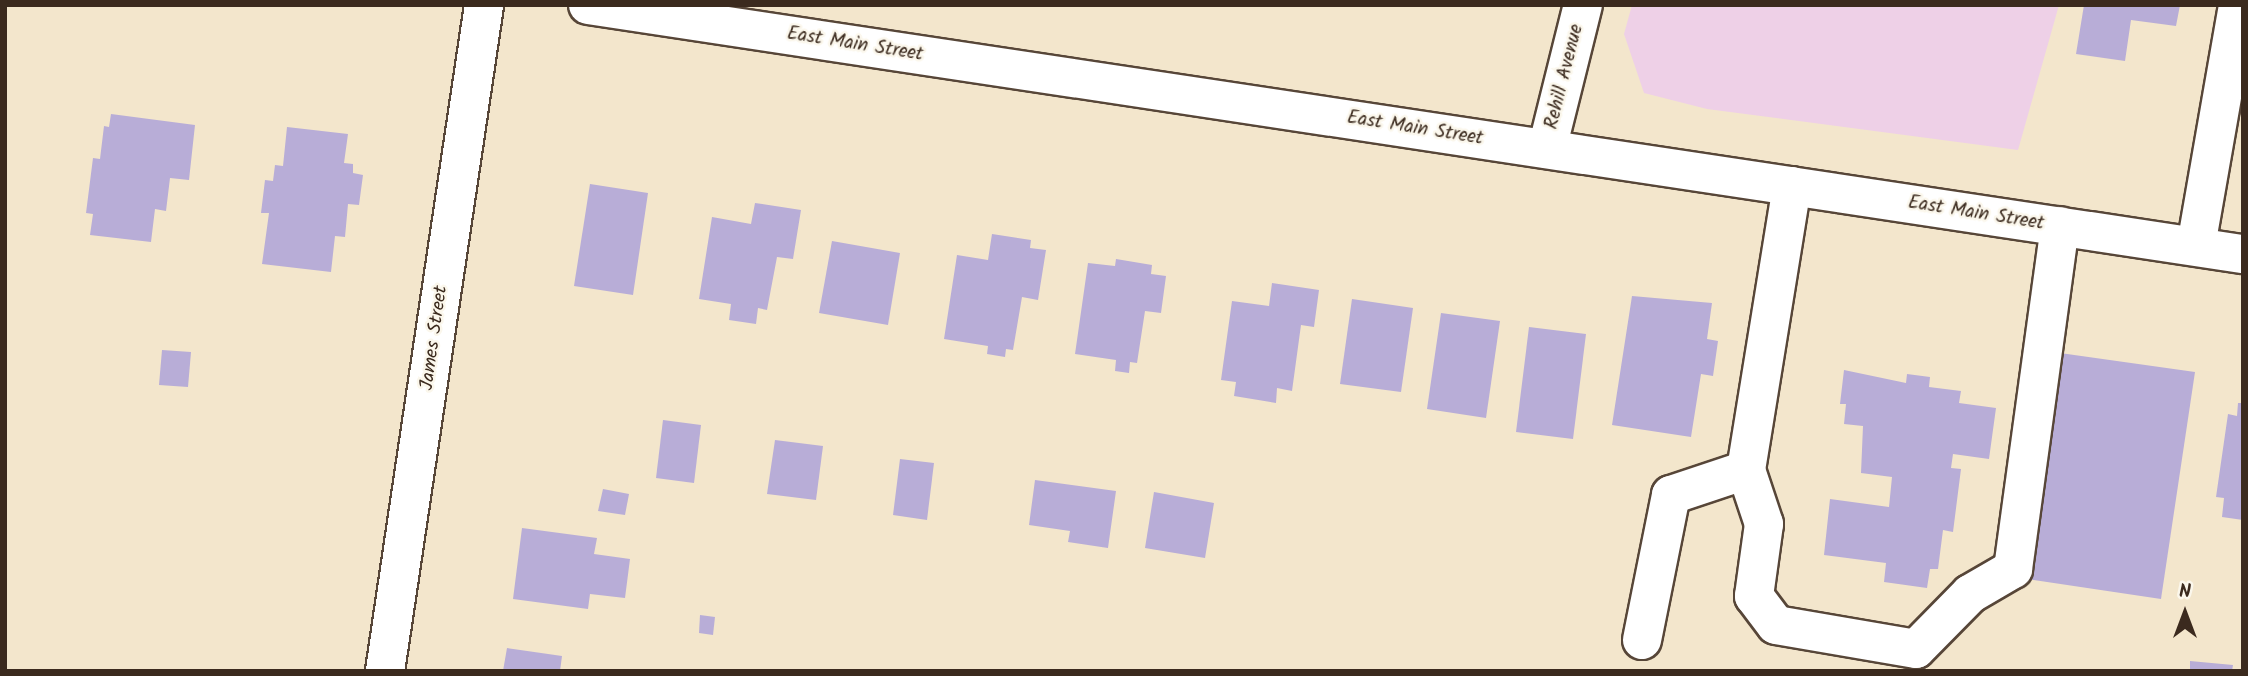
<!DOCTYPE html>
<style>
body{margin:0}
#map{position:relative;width:2248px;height:676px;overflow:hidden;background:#f3e6cc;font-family:Kalam,sans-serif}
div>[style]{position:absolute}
.built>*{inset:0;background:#eed0e7}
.building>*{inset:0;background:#b8add7}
.roads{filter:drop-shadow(2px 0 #574638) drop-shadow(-2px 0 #574638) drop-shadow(0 2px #574638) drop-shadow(0 -2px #574638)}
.minor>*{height:38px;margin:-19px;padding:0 19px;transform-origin:19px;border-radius:19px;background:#fff}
span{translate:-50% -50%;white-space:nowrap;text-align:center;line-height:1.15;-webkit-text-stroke:5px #fbf7ec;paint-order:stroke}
.street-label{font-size:19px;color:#3b2a1e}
.frame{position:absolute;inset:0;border:7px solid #3b2a1e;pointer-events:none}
.north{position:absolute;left:2150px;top:578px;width:70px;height:70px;-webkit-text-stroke:5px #fbf7ec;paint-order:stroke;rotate:0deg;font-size:19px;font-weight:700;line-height:28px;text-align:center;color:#3b2a1e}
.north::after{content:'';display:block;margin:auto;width:24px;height:32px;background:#3b2a1e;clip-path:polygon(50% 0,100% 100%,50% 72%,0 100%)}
</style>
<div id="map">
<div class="built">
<div style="clip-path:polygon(1632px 5px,2059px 5px,2018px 150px,1707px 109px,1644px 93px,1624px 34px)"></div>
</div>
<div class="building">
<div style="clip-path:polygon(2084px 5px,2180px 5px,2176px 26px,2131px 20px,2125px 61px,2076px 54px)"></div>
<div style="clip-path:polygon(111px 114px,195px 125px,189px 180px,170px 178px,166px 211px,155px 209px,151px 242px,90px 235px,93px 214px,86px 213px,93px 158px,100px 159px,104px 126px,109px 127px)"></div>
<div style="clip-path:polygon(287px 127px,348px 134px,344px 163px,353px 164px,353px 173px,363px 175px,359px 205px,348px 204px,345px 237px,335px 236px,331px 272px,262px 264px,269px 213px,261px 213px,265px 180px,273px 181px,275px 165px,283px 166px)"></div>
<div style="clip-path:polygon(590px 184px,648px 193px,633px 295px,574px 286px)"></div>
<div style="clip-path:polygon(755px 203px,801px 210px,793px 259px,777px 257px,767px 310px,758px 308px,756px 324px,729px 320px,731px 304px,699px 299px,712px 217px,751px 224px)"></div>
<div style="clip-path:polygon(992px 234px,1031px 240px,1030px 248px,1046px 250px,1038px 300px,1022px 297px,1013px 350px,1006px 349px,1005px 357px,987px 354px,988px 346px,944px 339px,957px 255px,988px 260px)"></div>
<div style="clip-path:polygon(832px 241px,900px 253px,888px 325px,819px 313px)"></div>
<div style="clip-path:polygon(1116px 259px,1152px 265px,1151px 274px,1166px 276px,1161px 313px,1145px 311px,1137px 363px,1130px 362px,1129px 373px,1115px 371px,1116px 360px,1075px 354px,1088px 263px,1115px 266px)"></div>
<div style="clip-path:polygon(1272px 283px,1319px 290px,1314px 327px,1301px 325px,1292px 391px,1277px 388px,1276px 403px,1234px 396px,1236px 382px,1221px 380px,1232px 301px,1269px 306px)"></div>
<div style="clip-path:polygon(1632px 296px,1712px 303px,1707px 339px,1718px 341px,1713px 376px,1701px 374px,1691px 437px,1612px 425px)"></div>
<div style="clip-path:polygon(1352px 299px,1413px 308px,1401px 392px,1340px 384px)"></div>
<div style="clip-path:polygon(1441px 313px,1500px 321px,1486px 418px,1427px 409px)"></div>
<div style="clip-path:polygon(1529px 327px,1586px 334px,1573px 439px,1516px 432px)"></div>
<div style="clip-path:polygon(162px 350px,191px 352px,188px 387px,159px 385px)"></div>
<div style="clip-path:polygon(2060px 353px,2195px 372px,2161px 599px,2027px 579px)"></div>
<div style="clip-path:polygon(1844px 370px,1906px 383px,1907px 374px,1930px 377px,1929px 387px,1961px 391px,1959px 403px,1996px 408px,1989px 459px,1953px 454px,1951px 468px,1961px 469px,1953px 532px,1943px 530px,1938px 569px,1930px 569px,1927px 588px,1884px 582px,1886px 563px,1824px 555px,1830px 499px,1889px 507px,1892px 477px,1861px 473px,1863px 426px,1844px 424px,1846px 404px,1840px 404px)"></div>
<div style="clip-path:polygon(2238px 403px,2243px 403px,2243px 520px,2222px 517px,2224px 498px,2216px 497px,2228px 414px,2237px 416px)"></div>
<div style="clip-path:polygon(663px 420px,701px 425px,694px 483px,656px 478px)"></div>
<div style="clip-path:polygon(775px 440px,823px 446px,816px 500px,767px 494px)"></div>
<div style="clip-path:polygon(900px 459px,934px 463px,927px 520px,893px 515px)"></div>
<div style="clip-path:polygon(1035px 480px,1116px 491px,1108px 548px,1068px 542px,1070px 531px,1029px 525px)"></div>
<div style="clip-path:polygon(603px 489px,629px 494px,625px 515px,598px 511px)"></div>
<div style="clip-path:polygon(1154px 492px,1214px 503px,1205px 558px,1145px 548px)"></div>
<div style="clip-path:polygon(522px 528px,597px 538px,594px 554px,630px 559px,625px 598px,590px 594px,588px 609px,513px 599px)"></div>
<div style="clip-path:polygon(700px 615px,715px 617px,713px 635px,699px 633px)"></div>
<div style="clip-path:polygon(507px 648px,562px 656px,560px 671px,503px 671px)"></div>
<div style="clip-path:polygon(2190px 661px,2233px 665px,2232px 671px,2190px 671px)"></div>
</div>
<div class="roads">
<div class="minor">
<div style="left:588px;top:5px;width:1674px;rotate:8.56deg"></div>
<div style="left:1547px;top:149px;width:148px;rotate:-76deg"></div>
<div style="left:1792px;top:186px;width:288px;rotate:99.2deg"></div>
<div style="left:1746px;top:470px;width:57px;rotate:71.6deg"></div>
<div style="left:1764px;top:524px;width:73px;rotate:97.9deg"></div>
<div style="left:1754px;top:596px;width:36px;rotate:53deg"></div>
<div style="left:1776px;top:625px;width:142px;rotate:9.7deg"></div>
<div style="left:1916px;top:649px;width:77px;rotate:-45.5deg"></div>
<div style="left:1970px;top:594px;width:50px;rotate:-30.2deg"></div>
<div style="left:2013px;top:569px;width:346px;rotate:-82.2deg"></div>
<div style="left:2196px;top:246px;width:245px;rotate:-80.1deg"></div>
<div style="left:1642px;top:640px;width:148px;rotate:-78.7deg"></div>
<div style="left:1671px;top:495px;width:79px;rotate:-18.4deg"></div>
<div style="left:385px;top:671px;width:673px;rotate:-81.54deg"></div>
</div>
</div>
<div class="street-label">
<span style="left:855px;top:45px;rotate:9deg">East Main Street</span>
<span style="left:1565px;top:77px;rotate:-76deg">Rehill Avenue</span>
<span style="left:1415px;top:129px;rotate:9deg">East Main Street</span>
<span style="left:1976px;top:214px;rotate:9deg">East Main Street</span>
<span style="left:435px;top:338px;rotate:-82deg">James Street</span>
</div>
<div class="frame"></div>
<div class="north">N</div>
</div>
